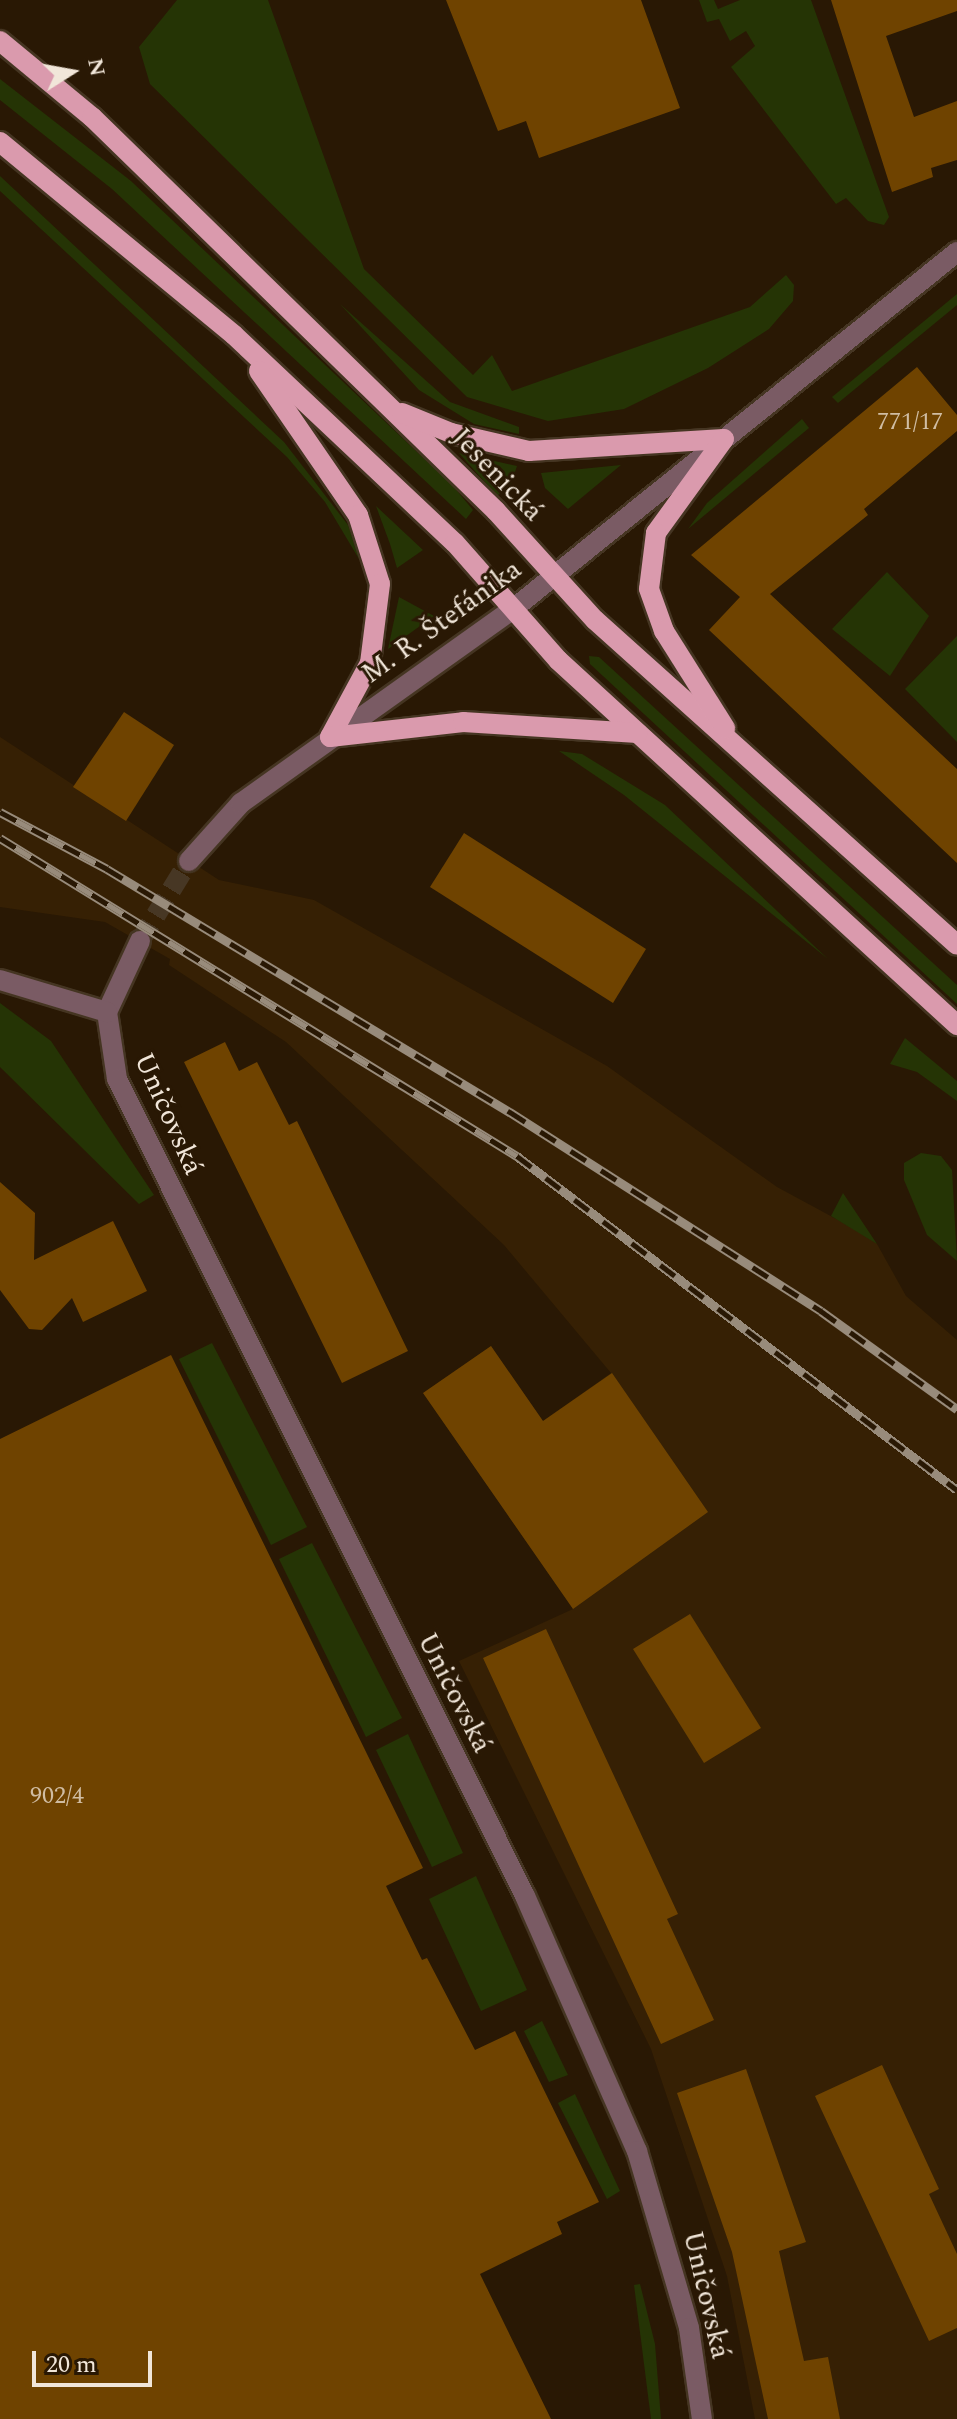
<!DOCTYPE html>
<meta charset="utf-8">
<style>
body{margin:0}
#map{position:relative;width:957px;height:2419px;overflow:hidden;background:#291804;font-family:Spectral,serif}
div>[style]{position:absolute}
.built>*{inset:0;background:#362004}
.green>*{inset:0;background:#253405}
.building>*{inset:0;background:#6f4300}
.minor-tunnel>*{height:20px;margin-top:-10px;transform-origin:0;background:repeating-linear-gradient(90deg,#473724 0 20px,transparent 0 30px)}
.roads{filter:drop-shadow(2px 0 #453522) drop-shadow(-2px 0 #453522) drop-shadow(0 2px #453522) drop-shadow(0 -2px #453522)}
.minor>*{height:20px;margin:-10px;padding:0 10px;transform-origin:10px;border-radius:10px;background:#7a5b64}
.major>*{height:20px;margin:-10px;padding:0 10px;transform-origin:10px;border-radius:10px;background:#da9aad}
.rail>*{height:9px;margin-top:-4.5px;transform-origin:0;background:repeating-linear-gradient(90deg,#291804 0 18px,#988b7b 0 36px);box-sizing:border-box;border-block:2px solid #988b7b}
span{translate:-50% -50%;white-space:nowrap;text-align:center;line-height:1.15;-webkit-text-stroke:6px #291804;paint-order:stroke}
.number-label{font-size:24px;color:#d0bda3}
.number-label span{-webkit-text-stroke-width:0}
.street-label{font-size:28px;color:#f1e6d9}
.north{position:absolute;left:32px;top:32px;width:80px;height:80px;-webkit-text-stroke:6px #291804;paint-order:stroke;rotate:79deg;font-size:22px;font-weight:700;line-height:32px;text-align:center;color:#f1e6d9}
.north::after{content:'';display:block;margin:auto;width:28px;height:36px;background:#f1e6d9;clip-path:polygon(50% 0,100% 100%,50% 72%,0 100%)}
.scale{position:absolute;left:32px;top:2351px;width:120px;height:36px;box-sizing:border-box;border:4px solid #f1e6d9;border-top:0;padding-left:10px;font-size:24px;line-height:28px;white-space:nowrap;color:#f1e6d9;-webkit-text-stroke:6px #291804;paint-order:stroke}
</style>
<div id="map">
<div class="built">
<div style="clip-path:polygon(0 737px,219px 880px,314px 900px,607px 1066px,777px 1187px,864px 1234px,877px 1244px,906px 1296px,957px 1340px,957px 2419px,755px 2419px,727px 2276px,651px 2049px,459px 1661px,573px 1609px,423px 1393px,491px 1346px,543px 1421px,611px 1373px,504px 1245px,286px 1042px,169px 965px,170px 959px,105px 922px,0 907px)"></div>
</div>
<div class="green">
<div style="clip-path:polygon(177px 0,268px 0,364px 269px,473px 375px,492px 355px,512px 391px,750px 307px,786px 275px,794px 285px,793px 301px,769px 329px,708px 368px,624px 409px,548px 421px,467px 397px,150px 84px,139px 47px)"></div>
<div style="clip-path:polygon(699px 0,714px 0,718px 9px,740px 0,811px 0,889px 217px,884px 225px,868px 221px,846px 198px,836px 204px,731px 67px,755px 46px,746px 31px,730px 41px,719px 19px,707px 22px)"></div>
<div style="clip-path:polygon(0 79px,131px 181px,453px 486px,473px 510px,466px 519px,112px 189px,0 100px)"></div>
<div style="clip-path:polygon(0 176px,284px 442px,348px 525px,362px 564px,325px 502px,287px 457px,0 191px)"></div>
<div style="clip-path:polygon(957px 294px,957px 305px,838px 403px,832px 397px)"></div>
<div style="clip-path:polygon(340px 304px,450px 402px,519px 427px,519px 434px,474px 424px,419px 390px)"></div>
<div style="clip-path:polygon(802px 419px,809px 428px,688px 529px,707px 503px)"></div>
<div style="clip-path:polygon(459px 453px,517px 466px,511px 484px,497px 496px)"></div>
<div style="clip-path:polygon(621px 465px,568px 509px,545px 488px,541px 473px)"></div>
<div style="clip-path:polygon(376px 506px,423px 550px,397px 568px,390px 544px)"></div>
<div style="clip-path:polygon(887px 572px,929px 616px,890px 676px,832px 629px)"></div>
<div style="clip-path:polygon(399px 597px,434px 616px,388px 649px)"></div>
<div style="clip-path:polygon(957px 636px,957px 742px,905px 689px)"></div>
<div style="clip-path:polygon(589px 656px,599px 657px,957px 985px,957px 1004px,590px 664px)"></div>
<div style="clip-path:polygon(559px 751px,582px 754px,665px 805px,828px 959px,624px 795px)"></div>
<div style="clip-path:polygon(0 1003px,51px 1041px,154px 1195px,139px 1204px,0 1067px)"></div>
<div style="clip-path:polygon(905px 1038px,957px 1081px,957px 1101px,917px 1072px,890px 1064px)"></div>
<div style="clip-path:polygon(921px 1153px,941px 1156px,952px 1170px,957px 1261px,927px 1235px,904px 1180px,904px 1163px)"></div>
<div style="clip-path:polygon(843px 1193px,877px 1244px,831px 1216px)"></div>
<div style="clip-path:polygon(212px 1343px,307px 1527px,271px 1545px,179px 1359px)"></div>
<div style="clip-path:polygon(312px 1543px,402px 1718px,366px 1737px,279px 1559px)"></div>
<div style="clip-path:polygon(408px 1734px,463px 1853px,432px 1867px,376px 1750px)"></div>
<div style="clip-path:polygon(476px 1876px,527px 1990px,481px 2011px,429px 1899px)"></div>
<div style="clip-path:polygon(542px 2021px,568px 2075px,549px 2082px,524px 2031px)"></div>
<div style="clip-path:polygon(575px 2094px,620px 2191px,607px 2199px,558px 2103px)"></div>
<div style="clip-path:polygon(640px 2284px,655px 2344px,661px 2419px,651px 2419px,634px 2285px)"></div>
</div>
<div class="building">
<div style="clip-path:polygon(446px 0,641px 0,680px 108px,539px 158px,526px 121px,498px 131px)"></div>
<div style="clip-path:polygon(831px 0,957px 0,957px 11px,886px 36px,914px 117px,957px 101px,957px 160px,931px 168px,933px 177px,892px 192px)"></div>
<div style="clip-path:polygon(917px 367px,957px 415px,957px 431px,864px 509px,868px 515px,770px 594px,957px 769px,957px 863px,709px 630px,740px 597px,691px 555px)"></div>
<div style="clip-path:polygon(124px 712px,174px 745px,126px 821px,73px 787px)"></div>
<div style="clip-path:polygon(464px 833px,646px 949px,613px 1003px,430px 887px)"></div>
<div style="clip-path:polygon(225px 1042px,239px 1071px,257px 1062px,289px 1125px,297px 1121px,408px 1351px,342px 1383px,184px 1062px)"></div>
<div style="clip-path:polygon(0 1182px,35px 1213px,34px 1260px,113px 1221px,147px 1291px,83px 1322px,72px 1298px,42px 1330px,29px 1329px,0 1290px)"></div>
<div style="clip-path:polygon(491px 1346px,543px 1421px,612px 1373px,708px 1512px,573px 1609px,423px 1393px)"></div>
<div style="clip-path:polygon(171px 1355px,423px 1868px,386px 1886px,422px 1960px,427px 1958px,475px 2050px,515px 2031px,599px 2202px,557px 2222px,562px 2234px,480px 2274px,551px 2419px,0 2419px,0 1439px)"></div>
<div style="clip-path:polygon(690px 1614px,761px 1728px,704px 1763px,633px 1649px)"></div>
<div style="clip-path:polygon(546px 1629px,678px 1914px,667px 1919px,714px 2020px,661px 2044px,483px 1658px)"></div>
<div style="clip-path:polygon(882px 2065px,939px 2189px,929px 2194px,957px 2254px,957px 2328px,929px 2341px,815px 2096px)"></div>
<div style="clip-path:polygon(746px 2069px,806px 2242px,779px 2251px,804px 2361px,828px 2357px,840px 2419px,768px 2419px,732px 2252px,677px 2093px)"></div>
</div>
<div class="minor-tunnel">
<div style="left:140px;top:941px;width:94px;rotate:-58.5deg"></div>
</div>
<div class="roads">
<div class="minor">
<div style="left:189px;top:861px;width:78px;rotate:-48.1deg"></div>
<div style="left:241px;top:803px;width:334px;rotate:-35.5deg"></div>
<div style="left:513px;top:609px;width:570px;rotate:-38.8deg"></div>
<div style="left:140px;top:941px;width:78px;rotate:114.9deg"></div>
<div style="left:107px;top:1012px;width:68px;rotate:81.5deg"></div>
<div style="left:117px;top:1079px;width:913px;rotate:63.46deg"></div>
<div style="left:525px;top:1896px;width:279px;rotate:66.3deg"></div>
<div style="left:637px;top:2151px;width:184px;rotate:73.6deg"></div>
<div style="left:689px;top:2328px;width:92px;rotate:81.9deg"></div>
<div style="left:0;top:980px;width:112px;rotate:16.7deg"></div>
</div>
<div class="major">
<div style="left:0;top:41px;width:119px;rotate:39.6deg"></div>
<div style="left:92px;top:117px;width:564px;rotate:44.28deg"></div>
<div style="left:496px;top:511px;width:147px;rotate:47.8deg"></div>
<div style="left:595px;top:620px;width:486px;rotate:41.9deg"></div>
<div style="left:0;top:142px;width:303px;rotate:39.5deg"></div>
<div style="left:234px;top:335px;width:303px;rotate:43.3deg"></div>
<div style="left:455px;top:543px;width:156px;rotate:48.6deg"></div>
<div style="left:558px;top:660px;width:541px;rotate:42.45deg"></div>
<div style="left:259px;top:371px;width:175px;rotate:55.5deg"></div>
<div style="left:358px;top:515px;width:72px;rotate:72.3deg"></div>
<div style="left:380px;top:584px;width:80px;rotate:97.2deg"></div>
<div style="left:370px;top:663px;width:84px;rotate:118.4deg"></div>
<div style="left:402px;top:413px;width:53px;rotate:22.2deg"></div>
<div style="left:451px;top:433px;width:80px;rotate:13deg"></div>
<div style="left:529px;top:451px;width:195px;rotate:-3.5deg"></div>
<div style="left:724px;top:439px;width:116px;rotate:125.9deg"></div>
<div style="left:656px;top:533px;width:56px;rotate:97.1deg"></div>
<div style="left:649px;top:589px;width:45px;rotate:70.3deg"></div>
<div style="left:664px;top:631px;width:115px;rotate:57.8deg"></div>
<div style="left:330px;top:737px;width:134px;rotate:-6.4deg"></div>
<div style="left:463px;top:722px;width:175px;rotate:3.6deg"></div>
</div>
</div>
<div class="rail">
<div style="left:0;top:812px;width:121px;rotate:28deg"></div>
<div style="left:107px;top:869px;width:471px;rotate:31.1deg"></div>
<div style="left:510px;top:1112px;width:369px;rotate:32.6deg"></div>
<div style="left:821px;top:1311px;width:168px;rotate:35.8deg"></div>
<div style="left:0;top:838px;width:607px;rotate:31.6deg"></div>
<div style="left:517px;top:1156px;width:552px;rotate:37.2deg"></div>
</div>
<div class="number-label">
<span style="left:910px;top:423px">771/17</span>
<span style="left:57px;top:1797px">902/4</span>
</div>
<div class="street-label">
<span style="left:497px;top:475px;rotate:46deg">Jesenická</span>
<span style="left:442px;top:622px;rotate:-36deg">M. R. Štefánika</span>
<span style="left:168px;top:1114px;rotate:66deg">Uničovská</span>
<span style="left:454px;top:1693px;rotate:63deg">Uničovská</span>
<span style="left:706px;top:2295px;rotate:77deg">Uničovská</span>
</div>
<div class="north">N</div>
<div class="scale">20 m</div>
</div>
